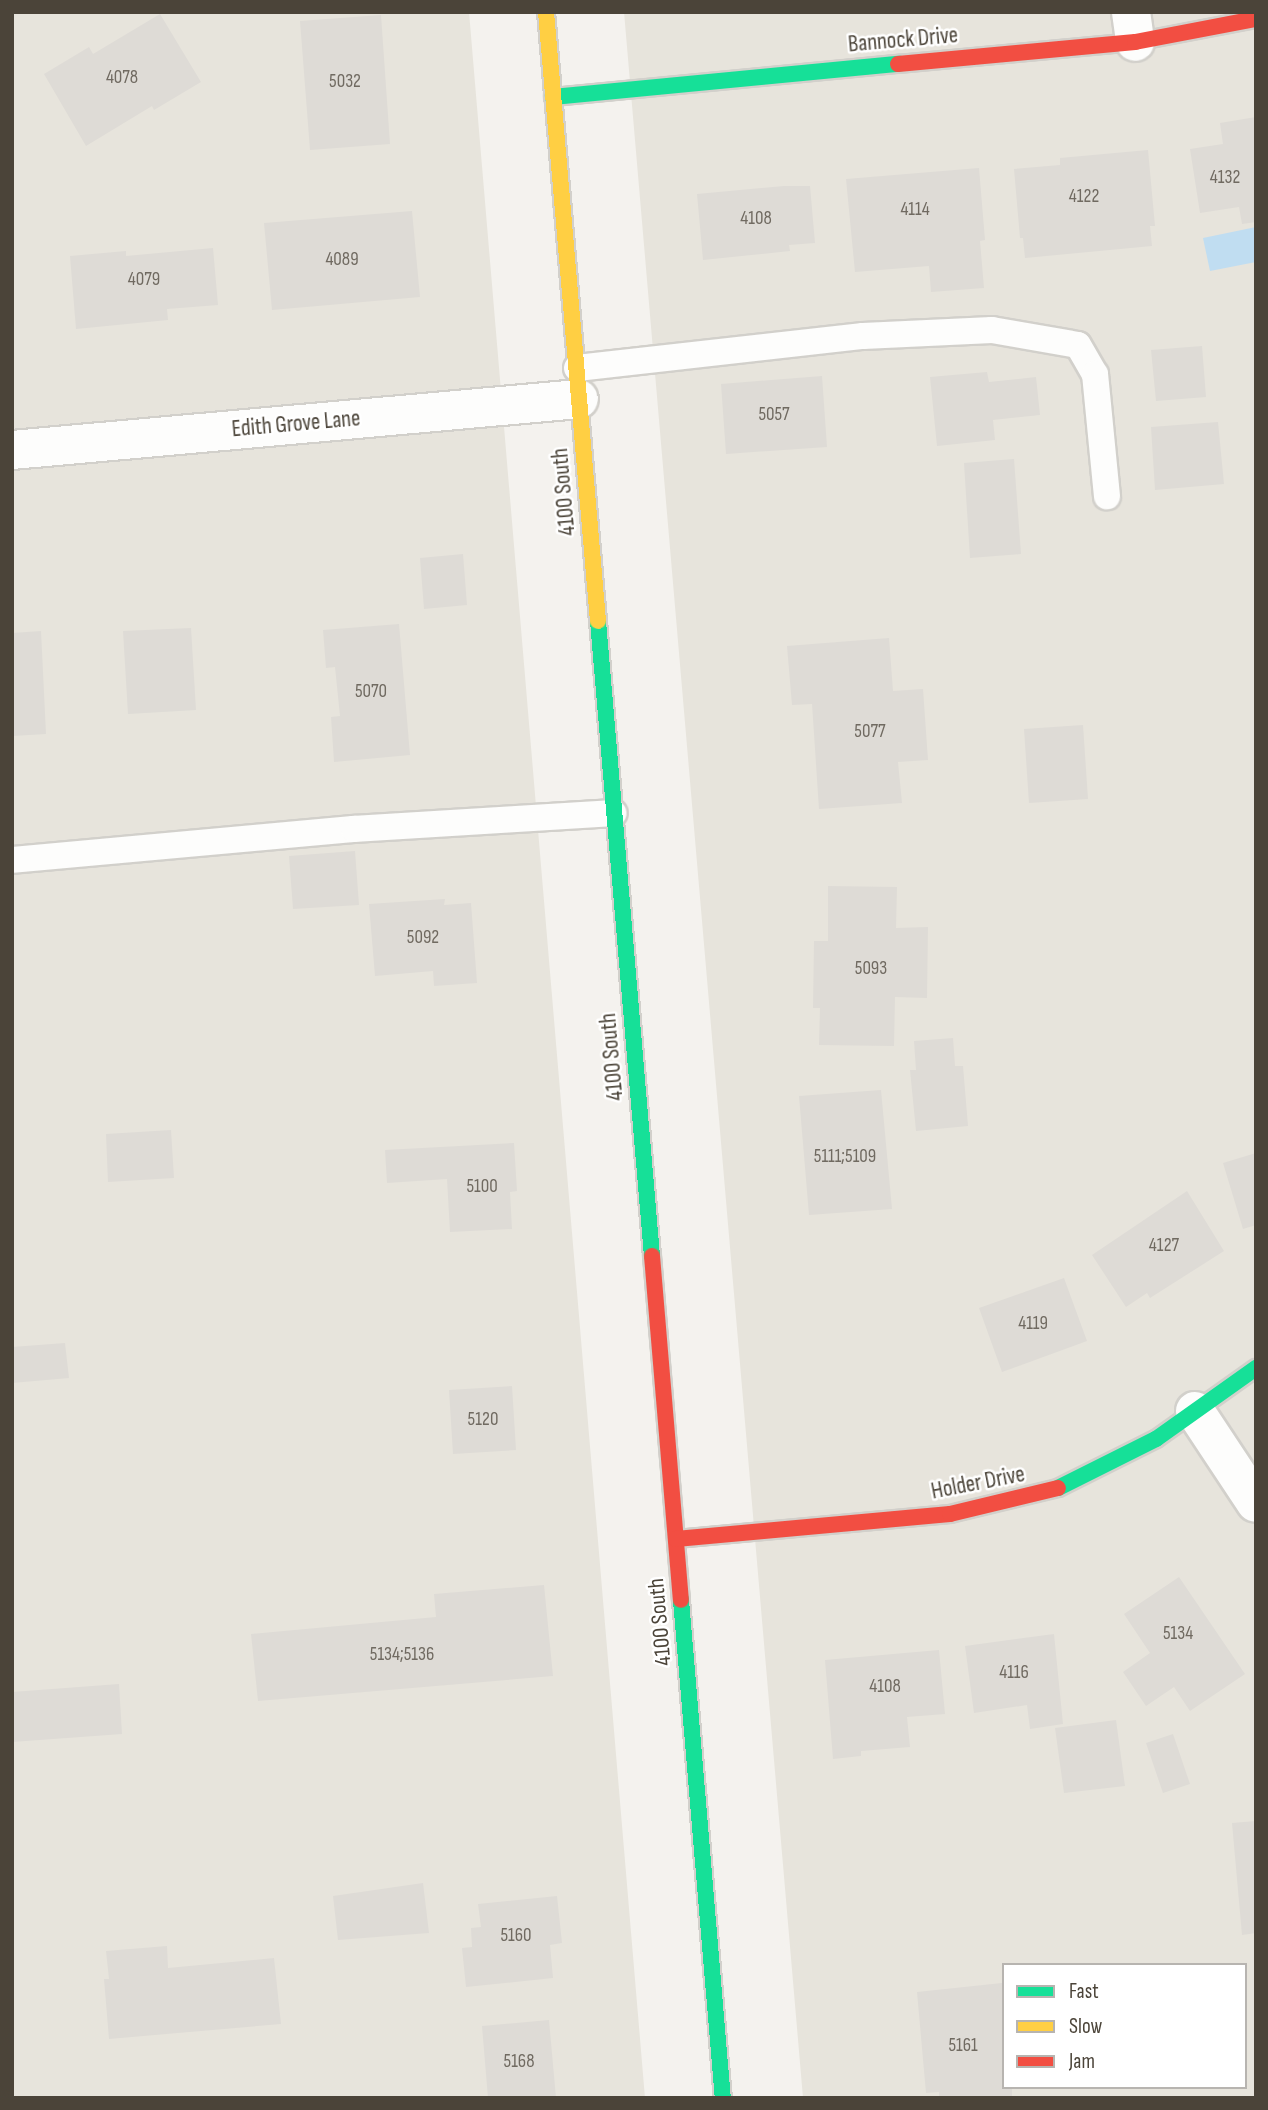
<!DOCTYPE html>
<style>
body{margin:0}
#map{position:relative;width:1268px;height:2110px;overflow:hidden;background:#f4f2ee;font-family:"Sofia Sans Condensed",sans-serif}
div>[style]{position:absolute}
.residential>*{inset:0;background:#e7e4dc}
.water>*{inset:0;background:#c0ddf1}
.building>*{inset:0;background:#dedbd6}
.roads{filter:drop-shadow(2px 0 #d2d0cb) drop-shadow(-2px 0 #d2d0cb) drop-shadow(0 2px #d2d0cb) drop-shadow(0 -2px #d2d0cb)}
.lane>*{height:26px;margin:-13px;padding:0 13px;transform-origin:13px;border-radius:13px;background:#fdfdfc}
.street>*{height:38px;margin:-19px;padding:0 19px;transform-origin:19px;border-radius:19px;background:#fdfdfc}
.fast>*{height:16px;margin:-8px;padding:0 8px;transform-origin:8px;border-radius:8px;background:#16e098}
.slow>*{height:16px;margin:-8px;padding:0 8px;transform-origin:8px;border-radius:8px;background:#ffcf43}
.jam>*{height:16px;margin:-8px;padding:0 8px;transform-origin:8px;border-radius:8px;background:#f24e42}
span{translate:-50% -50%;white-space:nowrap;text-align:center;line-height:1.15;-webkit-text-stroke:5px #fff;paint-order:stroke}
.number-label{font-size:19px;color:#706a61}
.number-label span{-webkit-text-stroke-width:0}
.street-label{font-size:23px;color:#4b4439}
.frame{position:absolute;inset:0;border:14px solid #4b4439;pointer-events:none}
.legend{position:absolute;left:1002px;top:1963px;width:245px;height:126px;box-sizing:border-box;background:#fff;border:2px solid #b7b4b0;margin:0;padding:9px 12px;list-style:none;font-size:21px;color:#4b4439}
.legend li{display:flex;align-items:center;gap:14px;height:35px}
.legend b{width:35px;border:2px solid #b7b4b0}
</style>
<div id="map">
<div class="residential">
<div style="clip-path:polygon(12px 12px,469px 12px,645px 2098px,12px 2098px)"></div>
<div style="clip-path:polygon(evenodd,624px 12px,1256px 12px,1256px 2098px,803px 2098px,624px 12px,1004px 1965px,1245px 1965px,1245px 2087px,1004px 2087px,1004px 1965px)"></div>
</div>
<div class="water">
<div style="clip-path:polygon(1256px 227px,1256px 262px,1210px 271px,1203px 238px)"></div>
</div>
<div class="building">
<div style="clip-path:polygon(160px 14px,201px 82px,154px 110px,152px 106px,86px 146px,44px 74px,89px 47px,93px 54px)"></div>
<div style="clip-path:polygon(381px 15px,390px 144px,310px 150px,300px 21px)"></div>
<div style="clip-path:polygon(1256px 117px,1256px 222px,1242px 224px,1239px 207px,1200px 213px,1190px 149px,1223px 144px,1220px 123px)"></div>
<div style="clip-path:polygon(1148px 150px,1155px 226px,1150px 226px,1152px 246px,1025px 258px,1023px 238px,1020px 238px,1014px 169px,1060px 165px,1060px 158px)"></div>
<div style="clip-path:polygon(979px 168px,985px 240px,980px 241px,984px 288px,931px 292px,929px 266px,855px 272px,846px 179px)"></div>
<div style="clip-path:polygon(784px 186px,810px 186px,815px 243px,789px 245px,790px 251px,703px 260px,697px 194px)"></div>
<div style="clip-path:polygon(412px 211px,420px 297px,272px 310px,264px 223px)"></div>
<div style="clip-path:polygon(213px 248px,218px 305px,167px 309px,168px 320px,76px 329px,70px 256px,126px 251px,126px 256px)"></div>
<div style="clip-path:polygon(1202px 346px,1206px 397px,1156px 401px,1151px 350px)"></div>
<div style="clip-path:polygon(987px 372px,989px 382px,1036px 377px,1040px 415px,993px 420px,995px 440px,937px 446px,930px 377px)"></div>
<div style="clip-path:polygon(822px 376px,827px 447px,726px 454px,721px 384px)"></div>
<div style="clip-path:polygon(1218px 422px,1224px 484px,1155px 490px,1151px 427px)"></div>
<div style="clip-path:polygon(1014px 459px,1021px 554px,970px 558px,964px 463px)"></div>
<div style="clip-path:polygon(463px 554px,467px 605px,424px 609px,420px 558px)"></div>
<div style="clip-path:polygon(399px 624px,410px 755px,334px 762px,331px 717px,340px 716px,335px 667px,326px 668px,323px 630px)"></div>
<div style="clip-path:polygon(191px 628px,196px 710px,128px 714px,123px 631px)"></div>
<div style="clip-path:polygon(41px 631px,46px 734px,12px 736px,12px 633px)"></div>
<div style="clip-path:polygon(889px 638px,893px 691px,923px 689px,928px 760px,898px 762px,902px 803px,819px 809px,812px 704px,792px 705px,787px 646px)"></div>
<div style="clip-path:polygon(1083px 725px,1088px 799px,1029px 803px,1024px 729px)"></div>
<div style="clip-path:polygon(355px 851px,359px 905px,293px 909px,289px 856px)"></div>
<div style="clip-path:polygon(828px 886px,897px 887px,896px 928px,928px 927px,927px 998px,895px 997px,894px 1046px,819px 1045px,820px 1008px,813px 1008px,814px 941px,828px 941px)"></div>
<div style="clip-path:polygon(445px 899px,444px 905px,471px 903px,477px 983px,434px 986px,433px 971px,375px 976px,369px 904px)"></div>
<div style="clip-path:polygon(953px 1038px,955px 1066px,963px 1066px,968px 1126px,916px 1131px,910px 1070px,916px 1070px,914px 1041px)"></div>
<div style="clip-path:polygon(881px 1090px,892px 1209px,809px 1215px,799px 1096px)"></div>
<div style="clip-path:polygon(171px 1130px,174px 1178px,108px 1182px,106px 1134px)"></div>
<div style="clip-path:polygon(514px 1143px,517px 1191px,510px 1192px,512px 1229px,450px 1232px,447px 1179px,387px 1183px,385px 1150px)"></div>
<div style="clip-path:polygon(1256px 1153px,1256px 1225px,1243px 1229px,1223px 1163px)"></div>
<div style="clip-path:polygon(1187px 1191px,1224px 1251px,1150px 1298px,1147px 1293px,1126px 1307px,1092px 1255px)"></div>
<div style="clip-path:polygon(1064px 1278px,1087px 1341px,1002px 1372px,979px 1308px)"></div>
<div style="clip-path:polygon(65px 1343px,69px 1378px,12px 1383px,12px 1347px)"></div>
<div style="clip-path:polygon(512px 1386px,516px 1450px,453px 1454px,449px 1390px)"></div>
<div style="clip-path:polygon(1179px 1577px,1245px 1674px,1190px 1711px,1174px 1687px,1146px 1706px,1123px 1672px,1150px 1653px,1124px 1614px)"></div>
<div style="clip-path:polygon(544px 1585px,553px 1676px,258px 1701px,251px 1634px,436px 1617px,434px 1594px)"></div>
<div style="clip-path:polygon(1054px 1634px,1063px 1724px,1030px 1729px,1027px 1705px,974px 1713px,965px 1646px)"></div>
<div style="clip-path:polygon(939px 1650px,945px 1714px,907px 1717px,910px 1747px,861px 1751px,861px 1756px,833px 1759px,825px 1660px)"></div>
<div style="clip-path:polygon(119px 1684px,122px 1734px,12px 1742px,12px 1692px)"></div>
<div style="clip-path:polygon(1116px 1720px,1125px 1786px,1064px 1793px,1055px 1728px)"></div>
<div style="clip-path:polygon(1173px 1734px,1190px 1784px,1163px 1793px,1146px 1743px)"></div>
<div style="clip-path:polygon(1256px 1821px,1256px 1933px,1242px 1935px,1232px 1823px)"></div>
<div style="clip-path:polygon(423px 1883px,429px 1933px,338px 1940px,333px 1896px)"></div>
<div style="clip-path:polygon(557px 1896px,562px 1943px,550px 1945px,553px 1978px,466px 1987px,462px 1948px,472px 1947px,471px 1928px,481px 1927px,478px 1904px)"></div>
<div style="clip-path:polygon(167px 1946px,168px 1968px,274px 1958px,281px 2024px,109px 2039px,104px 1979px,109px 1979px,106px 1951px)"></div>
<div style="clip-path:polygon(1002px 1983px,1004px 2087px,1012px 2087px,1012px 2098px,939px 2098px,939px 2092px,926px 2093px,917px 1992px)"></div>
<div style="clip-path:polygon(549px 2020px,556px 2098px,488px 2098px,482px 2026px)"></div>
</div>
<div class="roads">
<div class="lane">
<div style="left:577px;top:368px;width:288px;rotate:-6.4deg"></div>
<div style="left:863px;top:336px;width:129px;rotate:-2.7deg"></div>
<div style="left:992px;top:330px;width:87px;rotate:9.9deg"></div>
<div style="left:1078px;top:345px;width:34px;rotate:60deg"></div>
<div style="left:1095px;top:374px;width:123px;rotate:84.4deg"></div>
<div style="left:12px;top:860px;width:343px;rotate:-5.2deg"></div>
<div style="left:354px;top:829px;width:260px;rotate:-3.5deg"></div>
</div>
<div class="street">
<div style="left:1131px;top:12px;width:30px;rotate:82deg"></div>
<div style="left:12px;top:450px;width:569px;rotate:-5.14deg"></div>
<div style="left:1195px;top:1411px;width:110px;rotate:56.5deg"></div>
</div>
<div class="fast">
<div style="left:553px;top:97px;width:347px;rotate:-5.5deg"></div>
<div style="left:598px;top:621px;width:637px;rotate:85.14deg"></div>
<div style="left:1058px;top:1488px;width:110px;rotate:-26.6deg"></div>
<div style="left:1156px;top:1439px;width:123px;rotate:-35.4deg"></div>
<div style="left:681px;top:1600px;width:500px;rotate:85.2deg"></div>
</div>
<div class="slow">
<div style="left:546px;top:12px;width:611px;rotate:85.12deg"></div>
</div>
<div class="jam">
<div style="left:898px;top:64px;width:238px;rotate:-5.3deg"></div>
<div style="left:1135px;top:42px;width:123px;rotate:-10.8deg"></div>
<div style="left:652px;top:1256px;width:345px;rotate:85.2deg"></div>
<div style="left:676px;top:1539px;width:275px;rotate:-5.2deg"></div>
<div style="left:950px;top:1514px;width:111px;rotate:-13.5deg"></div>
</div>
</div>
<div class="number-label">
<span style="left:122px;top:78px">4078</span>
<span style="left:345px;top:82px">5032</span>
<span style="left:1225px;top:178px">4132</span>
<span style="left:1084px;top:197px">4122</span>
<span style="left:915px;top:210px">4114</span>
<span style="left:756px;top:219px">4108</span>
<span style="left:342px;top:260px">4089</span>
<span style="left:144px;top:280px">4079</span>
<span style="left:774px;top:415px">5057</span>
<span style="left:371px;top:692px">5070</span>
<span style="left:870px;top:732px">5077</span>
<span style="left:423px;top:938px">5092</span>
<span style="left:871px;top:969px">5093</span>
<span style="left:845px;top:1157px">5111;5109</span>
<span style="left:482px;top:1187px">5100</span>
<span style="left:1164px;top:1246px">4127</span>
<span style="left:1033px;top:1324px">4119</span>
<span style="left:483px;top:1420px">5120</span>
<span style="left:1178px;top:1634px">5134</span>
<span style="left:402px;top:1655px">5134;5136</span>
<span style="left:1014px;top:1673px">4116</span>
<span style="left:885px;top:1687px">4108</span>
<span style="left:516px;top:1936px">5160</span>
<span style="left:963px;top:2046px">5161</span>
<span style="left:519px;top:2062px">5168</span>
</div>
<div class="street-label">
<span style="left:903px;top:40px;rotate:-5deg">Bannock Drive</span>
<span style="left:296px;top:424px;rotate:-5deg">Edith Grove Lane</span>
<span style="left:564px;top:492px;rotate:-95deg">4100 South</span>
<span style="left:612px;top:1057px;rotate:-95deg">4100 South</span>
<span style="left:978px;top:1483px;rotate:-11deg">Holder Drive</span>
<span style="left:660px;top:1622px;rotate:-95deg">4100 South</span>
</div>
<div class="frame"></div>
<ul class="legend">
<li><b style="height:9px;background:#16e098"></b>Fast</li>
<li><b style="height:9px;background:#ffcf43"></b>Slow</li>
<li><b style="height:9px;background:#f24e42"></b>Jam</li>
</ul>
</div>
